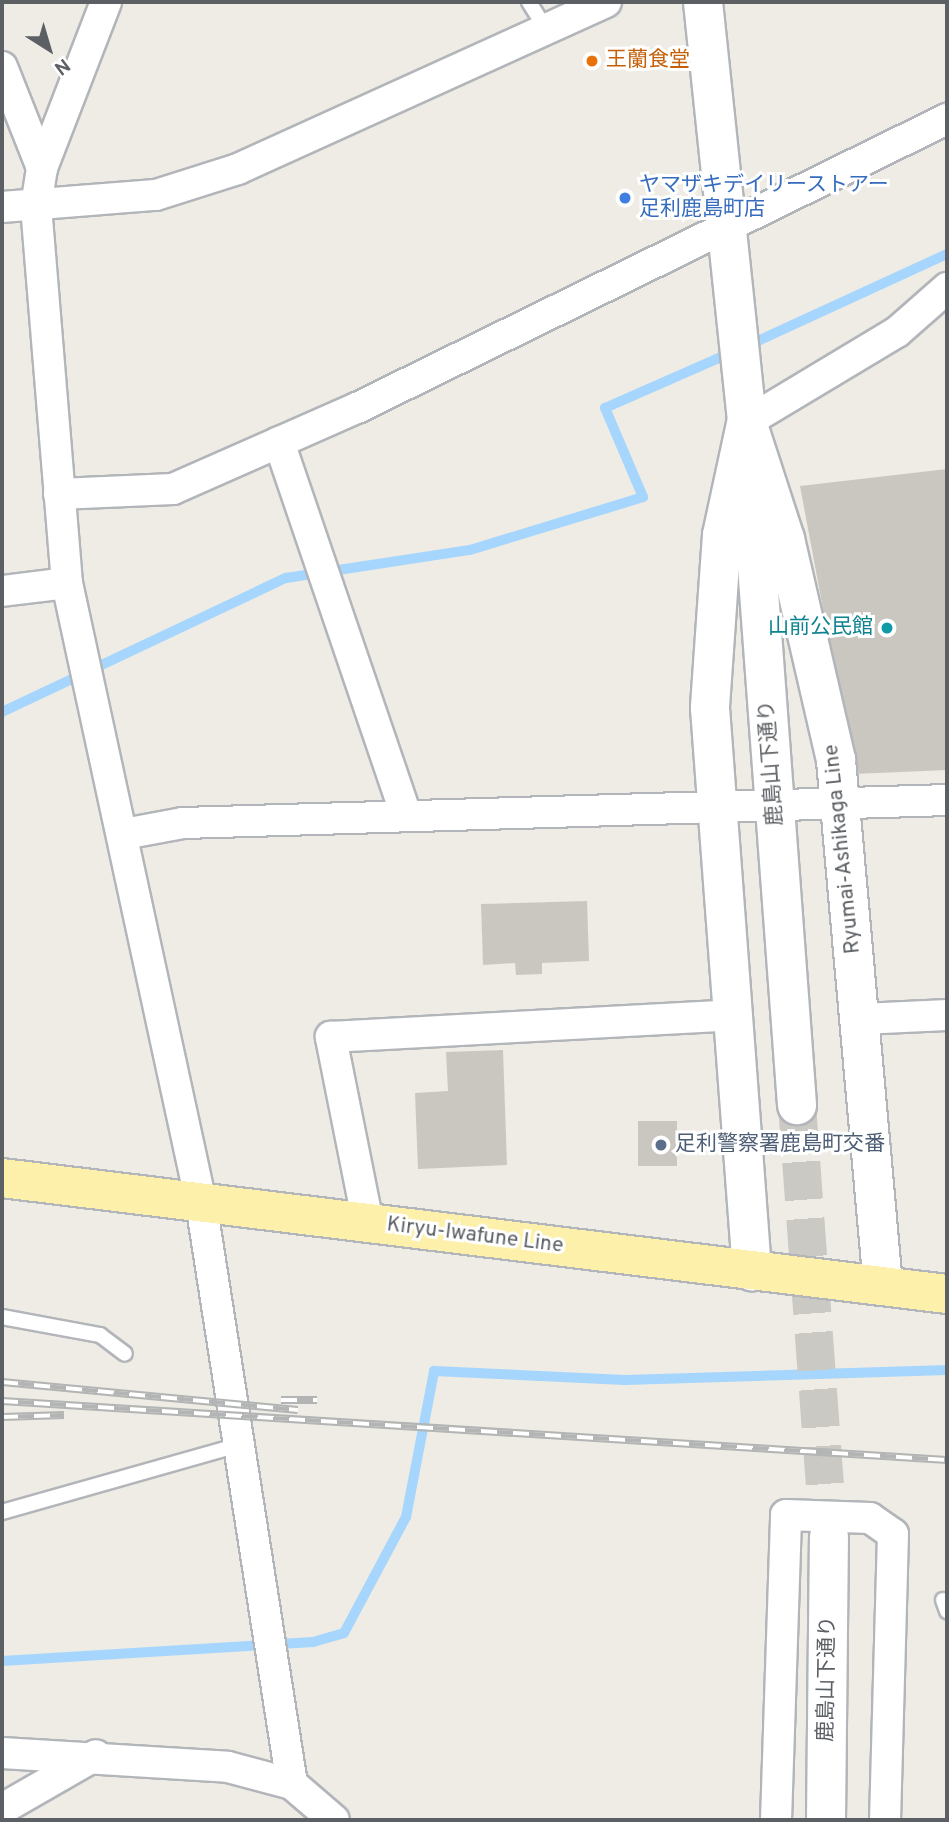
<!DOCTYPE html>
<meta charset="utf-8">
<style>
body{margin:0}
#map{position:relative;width:949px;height:1822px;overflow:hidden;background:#eeece4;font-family:Overpass,"Noto Sans JP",sans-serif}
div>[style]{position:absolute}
.stream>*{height:10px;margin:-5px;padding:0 5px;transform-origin:5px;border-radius:5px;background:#a6d6fd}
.building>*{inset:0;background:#cac7c1}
.secondary-tunnel>*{height:38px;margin-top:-19px;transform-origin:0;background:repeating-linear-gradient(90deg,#cac9c4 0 38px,transparent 0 57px)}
.roads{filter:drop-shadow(2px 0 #b2b5b9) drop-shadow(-2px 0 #b2b5b9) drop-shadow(0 2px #b2b5b9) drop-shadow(0 -2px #b2b5b9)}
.lane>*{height:14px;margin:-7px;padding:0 7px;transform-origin:7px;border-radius:7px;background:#fff}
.street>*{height:30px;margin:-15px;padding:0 15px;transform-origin:15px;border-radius:15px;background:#fff}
.secondary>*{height:38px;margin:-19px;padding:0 19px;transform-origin:19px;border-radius:19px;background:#fff}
.primary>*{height:38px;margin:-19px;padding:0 19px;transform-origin:19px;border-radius:19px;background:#fdf0aa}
.rail>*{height:8px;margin-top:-4px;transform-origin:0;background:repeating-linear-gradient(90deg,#fff 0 16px,#b3b4b4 0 32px);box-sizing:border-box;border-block:2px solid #b3b4b4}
.dots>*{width:19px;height:19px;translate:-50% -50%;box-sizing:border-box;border:4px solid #fff;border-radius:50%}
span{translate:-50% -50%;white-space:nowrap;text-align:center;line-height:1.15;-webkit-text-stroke:6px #fff;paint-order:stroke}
.food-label{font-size:21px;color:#c56008}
.left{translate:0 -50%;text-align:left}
.shop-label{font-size:21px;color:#366cbe}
.culture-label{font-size:21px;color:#0d838f}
.right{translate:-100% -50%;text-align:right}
.street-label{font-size:21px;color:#5c6064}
.service-label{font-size:21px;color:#4e5e75}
.frame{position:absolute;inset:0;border:4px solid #5c6064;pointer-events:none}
.north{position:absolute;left:14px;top:14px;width:70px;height:70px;-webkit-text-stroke:5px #fff;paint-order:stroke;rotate:143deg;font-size:19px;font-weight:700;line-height:28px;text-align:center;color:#5c6064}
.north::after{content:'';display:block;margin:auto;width:24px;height:32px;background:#5c6064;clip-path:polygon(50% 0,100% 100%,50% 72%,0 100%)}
</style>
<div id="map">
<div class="stream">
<div style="left:747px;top:346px;width:220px;rotate:-24.7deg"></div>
<div style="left:2px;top:712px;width:314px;rotate:-25.3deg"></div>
<div style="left:286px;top:578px;width:186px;rotate:-8.7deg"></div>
<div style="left:470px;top:550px;width:181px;rotate:-17deg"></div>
<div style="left:643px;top:497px;width:97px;rotate:-113.1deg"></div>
<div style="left:605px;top:408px;width:137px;rotate:-23.7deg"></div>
<div style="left:2px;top:1661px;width:312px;rotate:-3.5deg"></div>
<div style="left:313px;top:1642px;width:32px;rotate:-16deg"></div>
<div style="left:344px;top:1633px;width:132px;rotate:-61.9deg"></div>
<div style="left:406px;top:1517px;width:149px;rotate:-79.1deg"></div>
<div style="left:434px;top:1371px;width:191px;rotate:2.7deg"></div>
<div style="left:625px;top:1380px;width:322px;rotate:-1.8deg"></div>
</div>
<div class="building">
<div style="clip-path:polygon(947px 469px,947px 770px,854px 774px,800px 486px)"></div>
<div style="clip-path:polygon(587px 901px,589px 961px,542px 963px,542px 974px,516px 975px,515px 963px,483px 965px,481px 904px)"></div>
<div style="clip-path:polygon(503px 1050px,507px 1165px,418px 1169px,415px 1093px,448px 1091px,446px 1052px)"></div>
<div style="clip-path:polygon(638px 1121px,677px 1121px,677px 1166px,638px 1166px)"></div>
</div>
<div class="secondary-tunnel">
<div style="left:797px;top:1105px;width:433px;rotate:85.8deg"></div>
</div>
<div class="roads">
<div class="lane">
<div style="left:529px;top:2px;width:32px;rotate:58deg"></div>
<div style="left:2px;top:1317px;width:100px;rotate:10.4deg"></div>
<div style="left:100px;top:1335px;width:31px;rotate:37deg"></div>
<div style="left:2px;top:1512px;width:246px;rotate:-15.8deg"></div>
<div style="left:943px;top:1600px;width:12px;rotate:70deg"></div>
</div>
<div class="street">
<div style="left:106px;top:2px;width:178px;rotate:111.1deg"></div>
<div style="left:42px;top:168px;width:38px;rotate:99deg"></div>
<div style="left:36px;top:206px;width:378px;rotate:85.3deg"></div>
<div style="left:67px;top:583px;width:634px;rotate:77.8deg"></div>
<div style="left:201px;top:1203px;width:588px;rotate:81.1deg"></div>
<div style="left:2px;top:67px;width:109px;rotate:68.4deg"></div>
<div style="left:2px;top:207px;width:154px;rotate:-4.5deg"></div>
<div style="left:156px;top:195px;width:86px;rotate:-17.6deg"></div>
<div style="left:238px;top:169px;width:404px;rotate:-24.4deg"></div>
<div style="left:747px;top:422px;width:175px;rotate:-31deg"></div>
<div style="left:897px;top:332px;width:67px;rotate:-41.3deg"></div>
<div style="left:279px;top:442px;width:394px;rotate:71.2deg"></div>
<div style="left:59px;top:494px;width:114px;rotate:-2.5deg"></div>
<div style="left:173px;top:489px;width:201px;rotate:-23.8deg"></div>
<div style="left:357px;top:408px;width:657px;rotate:-26.1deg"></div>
<div style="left:2px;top:591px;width:65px;rotate:-7deg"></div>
<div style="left:124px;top:834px;width:60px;rotate:-10.6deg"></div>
<div style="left:183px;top:823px;width:764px;rotate:-1.72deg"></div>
<div style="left:860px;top:1019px;width:87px;rotate:-2.6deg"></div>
<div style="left:368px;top:1223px;width:190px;rotate:-101.3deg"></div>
<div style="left:331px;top:1037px;width:406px;rotate:-3.1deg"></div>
<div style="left:2px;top:1753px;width:226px;rotate:3.5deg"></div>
<div style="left:228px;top:1767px;width:66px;rotate:14.9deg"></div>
<div style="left:292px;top:1784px;width:55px;rotate:40.6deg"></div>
<div style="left:2px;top:1809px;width:108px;rotate:-29.9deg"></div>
<div style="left:776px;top:1820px;width:305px;rotate:-88.1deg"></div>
<div style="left:786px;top:1515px;width:84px;rotate:2deg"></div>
<div style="left:870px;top:1518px;width:28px;rotate:35deg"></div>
<div style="left:893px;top:1534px;width:286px;rotate:91.6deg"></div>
</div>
<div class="secondary">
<div style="left:703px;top:2px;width:422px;rotate:84deg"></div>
<div style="left:747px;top:422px;width:123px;rotate:72deg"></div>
<div style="left:785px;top:539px;width:227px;rotate:77deg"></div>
<div style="left:836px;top:760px;width:528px;rotate:84.89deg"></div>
<div style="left:746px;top:424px;width:114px;rotate:102.2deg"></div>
<div style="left:722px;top:535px;width:173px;rotate:94deg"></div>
<div style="left:710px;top:708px;width:565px;rotate:85.73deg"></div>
<div style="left:751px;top:484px;width:623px;rotate:85.76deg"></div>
<div style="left:826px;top:1820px;width:283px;rotate:-89.4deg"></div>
</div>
<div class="primary">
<div style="left:2px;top:1178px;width:952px;rotate:7deg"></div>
</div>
</div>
<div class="rail">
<div style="left:2px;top:1382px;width:297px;rotate:5.4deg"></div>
<div style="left:281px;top:1400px;width:36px"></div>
<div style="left:2px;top:1401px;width:947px;rotate:3.57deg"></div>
<div style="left:2px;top:1417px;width:62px;rotate:-1.8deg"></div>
</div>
<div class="dots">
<div style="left:592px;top:61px;background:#e8710a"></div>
<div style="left:625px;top:198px;background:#3f7fe0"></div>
<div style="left:887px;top:628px;background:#0f9aa8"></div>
<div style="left:661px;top:1145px;background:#5c6f8a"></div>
</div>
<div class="food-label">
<span class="left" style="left:606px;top:61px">王蘭食堂</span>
</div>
<div class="shop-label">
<span class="left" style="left:639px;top:198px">ヤマザキデイリーストアー<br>足利鹿島町店</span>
</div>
<div class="culture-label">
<span class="right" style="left:873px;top:628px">山前公民館</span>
</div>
<div class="street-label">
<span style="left:772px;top:763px;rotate:-94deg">鹿島山下通り</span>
<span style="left:843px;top:849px;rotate:-96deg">Ryumai-Ashikaga Line</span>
<span style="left:475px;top:1236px;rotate:7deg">Kiryu-Iwafune Line</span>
<span style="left:828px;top:1679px;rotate:-89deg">鹿島山下通り</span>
</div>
<div class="service-label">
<span class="left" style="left:675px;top:1145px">足利警察署鹿島町交番</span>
</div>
<div class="frame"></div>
<div class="north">N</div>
</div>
